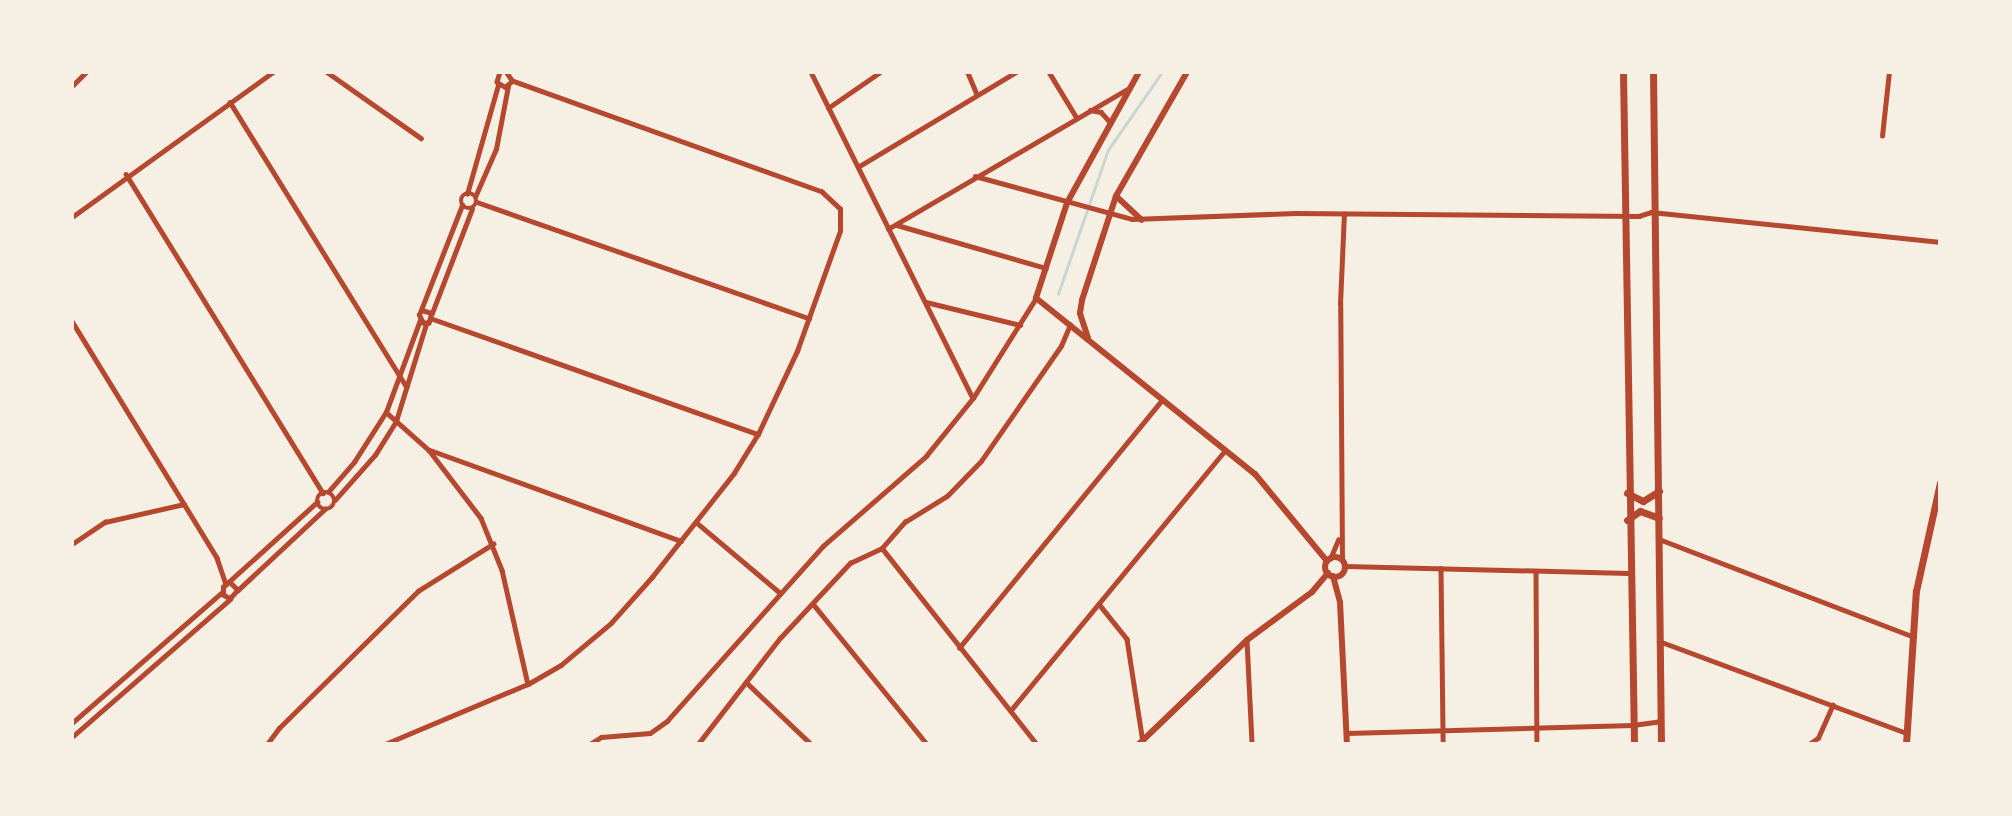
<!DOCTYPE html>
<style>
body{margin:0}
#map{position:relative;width:2012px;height:816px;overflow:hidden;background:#f6efe4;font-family:Inter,sans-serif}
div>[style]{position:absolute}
.stream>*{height:2.5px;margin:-1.25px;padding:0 1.25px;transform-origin:1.25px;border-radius:1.25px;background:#c9d6d2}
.minor>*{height:4.5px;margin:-2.25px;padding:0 2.25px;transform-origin:2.25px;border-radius:2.25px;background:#b5482f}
.minor>.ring{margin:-2.25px;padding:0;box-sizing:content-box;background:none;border:4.5px solid #b5482f;border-radius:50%}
.tertiary>*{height:6px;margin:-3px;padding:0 3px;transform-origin:3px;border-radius:3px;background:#b5482f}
.tertiary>.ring{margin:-3px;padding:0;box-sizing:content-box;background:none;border:6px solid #b5482f;border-radius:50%}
.primary>*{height:7px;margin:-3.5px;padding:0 3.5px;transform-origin:3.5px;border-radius:3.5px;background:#b5482f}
span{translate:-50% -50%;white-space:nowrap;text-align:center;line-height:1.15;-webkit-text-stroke:7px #f6efe4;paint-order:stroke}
.frame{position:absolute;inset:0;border:74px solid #f6efe4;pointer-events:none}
</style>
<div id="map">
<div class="stream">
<div style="left:1058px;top:294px;width:152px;rotate:-70.9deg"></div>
<div style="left:1108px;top:150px;width:95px;rotate:-55.3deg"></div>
</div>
<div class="minor">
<div style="left:327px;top:72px;width:115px;rotate:35.1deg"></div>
<div style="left:500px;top:72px;width:10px;rotate:107deg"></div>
<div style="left:497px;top:82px;width:9px;rotate:32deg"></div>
<div style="left:505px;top:87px;width:9px;rotate:-41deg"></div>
<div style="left:512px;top:81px;width:11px;rotate:-124deg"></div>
<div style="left:811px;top:72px;width:364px;rotate:63.6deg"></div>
<div style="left:876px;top:72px;width:134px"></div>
<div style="left:1049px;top:72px;width:54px;rotate:58.7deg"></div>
<div style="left:968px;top:73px;width:23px;rotate:67deg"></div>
<div style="left:72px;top:86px;width:20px;rotate:-45deg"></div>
<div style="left:230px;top:102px;width:335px;rotate:58.2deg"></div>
<div style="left:828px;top:108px;width:62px;rotate:-34.5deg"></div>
<div style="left:1090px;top:110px;width:11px;rotate:10deg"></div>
<div style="left:1101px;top:112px;width:12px;rotate:48deg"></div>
<div style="left:1882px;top:136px;width:64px;rotate:-83.8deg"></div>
<div style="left:858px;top:167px;width:184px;rotate:-31deg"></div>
<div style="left:126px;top:174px;width:375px;rotate:58.3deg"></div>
<div style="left:975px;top:176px;width:163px;rotate:15.3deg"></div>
<div style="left:1132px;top:219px;width:163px;rotate:-2.1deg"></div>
<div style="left:1295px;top:213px;width:344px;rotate:0.5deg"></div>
<div style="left:1639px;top:216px;width:13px;rotate:-18deg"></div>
<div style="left:1651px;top:212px;width:291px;rotate:5.9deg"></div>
<div class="ring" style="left:461px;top:193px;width:11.5px;height:11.5px"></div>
<div style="left:467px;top:194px;width:113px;rotate:-74.1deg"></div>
<div style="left:475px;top:197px;width:52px;rotate:-66.4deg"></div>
<div style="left:496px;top:149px;width:64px;rotate:-79.2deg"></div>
<div style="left:477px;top:202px;width:352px;rotate:19.3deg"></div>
<div style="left:72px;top:217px;width:248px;rotate:-35.8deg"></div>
<div style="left:897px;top:225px;width:155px;rotate:16.1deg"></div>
<div style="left:888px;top:229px;width:279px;rotate:-30.3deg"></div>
<div style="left:926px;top:302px;width:97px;rotate:13.7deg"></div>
<div style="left:422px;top:310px;width:10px;rotate:17deg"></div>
<div style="left:432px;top:313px;width:10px;rotate:107deg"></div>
<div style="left:429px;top:323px;width:6px;rotate:180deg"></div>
<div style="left:423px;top:323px;width:9px;rotate:-117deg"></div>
<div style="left:419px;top:315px;width:118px;rotate:-68.6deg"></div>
<div style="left:432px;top:313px;width:111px;rotate:-69deg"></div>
<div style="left:433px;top:319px;width:345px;rotate:19.5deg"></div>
<div style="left:72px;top:321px;width:278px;rotate:58.5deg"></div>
<div style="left:217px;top:558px;width:28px;rotate:71deg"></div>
<div style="left:386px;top:412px;width:57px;rotate:41.5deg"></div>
<div style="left:429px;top:450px;width:86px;rotate:52.6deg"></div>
<div style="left:481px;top:518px;width:56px;rotate:68deg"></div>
<div style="left:502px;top:570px;width:117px;rotate:77.2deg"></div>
<div style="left:430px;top:450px;width:267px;rotate:19.9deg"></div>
<div style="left:328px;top:492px;width:40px;rotate:-49deg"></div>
<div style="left:354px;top:462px;width:59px;rotate:-57.4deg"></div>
<div style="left:386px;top:412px;width:98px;rotate:-69.7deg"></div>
<div class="ring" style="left:317px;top:492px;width:13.5px;height:13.5px"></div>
<div style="left:335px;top:500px;width:60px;rotate:-48.4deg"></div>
<div style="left:375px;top:455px;width:40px;rotate:-58deg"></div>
<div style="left:396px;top:421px;width:102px;rotate:-72.8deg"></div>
<div style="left:696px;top:522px;width:109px;rotate:40.1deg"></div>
<div style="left:1659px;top:539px;width:273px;rotate:21deg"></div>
<div style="left:72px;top:544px;width:40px;rotate:-34deg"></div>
<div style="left:105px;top:522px;width:81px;rotate:-12.8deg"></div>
<div style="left:882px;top:548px;width:250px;rotate:51.7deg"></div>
<div style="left:1330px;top:559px;width:21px;rotate:-67deg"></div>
<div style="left:1342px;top:559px;width:255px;rotate:-90.4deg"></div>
<div style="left:1340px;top:304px;width:90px;rotate:-87.5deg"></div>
<div style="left:1345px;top:566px;width:283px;rotate:1.4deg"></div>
<div style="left:1441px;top:568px;width:176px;rotate:89.3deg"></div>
<div style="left:1536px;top:571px;width:173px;rotate:89.7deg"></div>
<div style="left:231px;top:583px;width:10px;rotate:45deg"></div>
<div style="left:238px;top:590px;width:12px;rotate:132deg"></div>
<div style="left:230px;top:599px;width:8px;rotate:-150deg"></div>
<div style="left:223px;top:595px;width:8px;rotate:-90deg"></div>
<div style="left:223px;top:587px;width:127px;rotate:-42.1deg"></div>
<div style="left:238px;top:590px;width:119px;rotate:-43deg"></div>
<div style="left:1099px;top:604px;width:45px;rotate:51.3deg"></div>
<div style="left:1127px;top:639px;width:104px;rotate:81.2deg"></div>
<div style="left:814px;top:605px;width:179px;rotate:50.9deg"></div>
<div style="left:1247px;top:640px;width:104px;rotate:87.2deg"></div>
<div style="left:1659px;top:641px;width:265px;rotate:20.4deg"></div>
<div style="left:959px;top:648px;width:320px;rotate:-50.7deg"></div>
<div style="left:746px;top:682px;width:90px;rotate:43.6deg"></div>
<div style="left:1011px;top:710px;width:337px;rotate:-50.5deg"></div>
<div style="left:72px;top:723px;width:199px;rotate:-41.1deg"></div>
<div style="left:1347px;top:733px;width:286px;rotate:-1.6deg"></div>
<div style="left:1633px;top:725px;width:27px;rotate:-8deg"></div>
<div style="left:72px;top:737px;width:210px;rotate:-41.1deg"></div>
<div style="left:267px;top:744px;width:20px;rotate:-53deg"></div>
<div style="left:279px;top:728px;width:195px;rotate:-44.6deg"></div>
<div style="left:418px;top:591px;width:89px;rotate:-32.1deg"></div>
<div style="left:385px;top:744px;width:155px;rotate:-22.8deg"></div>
<div style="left:528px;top:684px;width:38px;rotate:-30deg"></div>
<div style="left:561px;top:665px;width:65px;rotate:-40deg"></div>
<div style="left:611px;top:623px;width:62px;rotate:-48.3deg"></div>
<div style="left:652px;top:577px;width:132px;rotate:-51.7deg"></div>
<div style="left:734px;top:473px;width:46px;rotate:-58.4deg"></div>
<div style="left:758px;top:434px;width:92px;rotate:-64.8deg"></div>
<div style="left:797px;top:351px;width:127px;rotate:-70.3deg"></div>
<div style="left:840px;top:231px;width:22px;rotate:-90deg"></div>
<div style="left:840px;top:209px;width:25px;rotate:-137deg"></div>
<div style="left:822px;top:192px;width:329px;rotate:-160.3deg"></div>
<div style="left:590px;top:744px;width:13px;rotate:-32deg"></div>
<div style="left:601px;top:737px;width:49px;rotate:-4.7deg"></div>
<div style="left:650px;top:733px;width:21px;rotate:-35deg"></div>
<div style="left:667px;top:721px;width:234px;rotate:-48.3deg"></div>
<div style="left:823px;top:546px;width:137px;rotate:-41.1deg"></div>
<div style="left:926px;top:456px;width:75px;rotate:-51deg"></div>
<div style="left:973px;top:398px;width:118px;rotate:-57.8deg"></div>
<div style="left:698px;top:744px;width:134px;rotate:-52.3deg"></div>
<div style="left:780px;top:638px;width:103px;rotate:-47deg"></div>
<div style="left:850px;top:563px;width:35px;rotate:-25deg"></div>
<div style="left:882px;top:548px;width:35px;rotate:-49deg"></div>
<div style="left:905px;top:522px;width:49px;rotate:-31.8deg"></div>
<div style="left:947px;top:496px;width:49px;rotate:-45.8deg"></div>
<div style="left:981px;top:461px;width:140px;rotate:-55.2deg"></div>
<div style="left:1061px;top:346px;width:23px;rotate:-67deg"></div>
<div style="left:1809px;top:744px;width:11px;rotate:-34deg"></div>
<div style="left:1818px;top:738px;width:36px;rotate:-66deg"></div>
</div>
<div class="tertiary">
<div style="left:1139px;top:72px;width:149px;rotate:118.8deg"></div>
<div style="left:1067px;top:203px;width:100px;rotate:108.1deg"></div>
<div style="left:1036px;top:298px;width:281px;rotate:38.8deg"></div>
<div style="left:1255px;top:474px;width:113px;rotate:50.4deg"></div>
<div style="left:1116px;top:196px;width:35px;rotate:43deg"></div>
<div style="left:1088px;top:338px;width:26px;rotate:-108deg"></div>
<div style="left:1080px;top:313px;width:13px;rotate:-81deg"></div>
<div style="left:1082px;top:300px;width:109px;rotate:-71.9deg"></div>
<div style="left:1116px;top:196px;width:143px;rotate:-60.2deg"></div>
<div class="ring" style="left:1325px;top:557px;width:14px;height:14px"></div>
<div style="left:1333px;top:576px;width:27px;rotate:75deg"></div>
<div style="left:1340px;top:602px;width:142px;rotate:87.2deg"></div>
<div style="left:1139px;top:744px;width:150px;rotate:-43.9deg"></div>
<div style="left:1247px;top:640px;width:81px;rotate:-36.4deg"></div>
<div style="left:1312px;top:592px;width:25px;rotate:-50deg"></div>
</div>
<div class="primary">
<div style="left:1623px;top:72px;width:672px;rotate:89.06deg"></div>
<div style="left:1653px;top:72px;width:672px;rotate:89.32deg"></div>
<div style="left:1627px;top:493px;width:18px;rotate:27deg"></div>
<div style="left:1643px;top:501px;width:19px;rotate:-32deg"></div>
<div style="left:1627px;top:520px;width:16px;rotate:-35deg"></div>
<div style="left:1640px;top:511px;width:20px;rotate:20deg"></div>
<div style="left:1906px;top:744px;width:153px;rotate:-86.3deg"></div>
<div style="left:1916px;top:591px;width:111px;rotate:-77.5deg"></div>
</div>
<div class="frame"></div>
</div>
